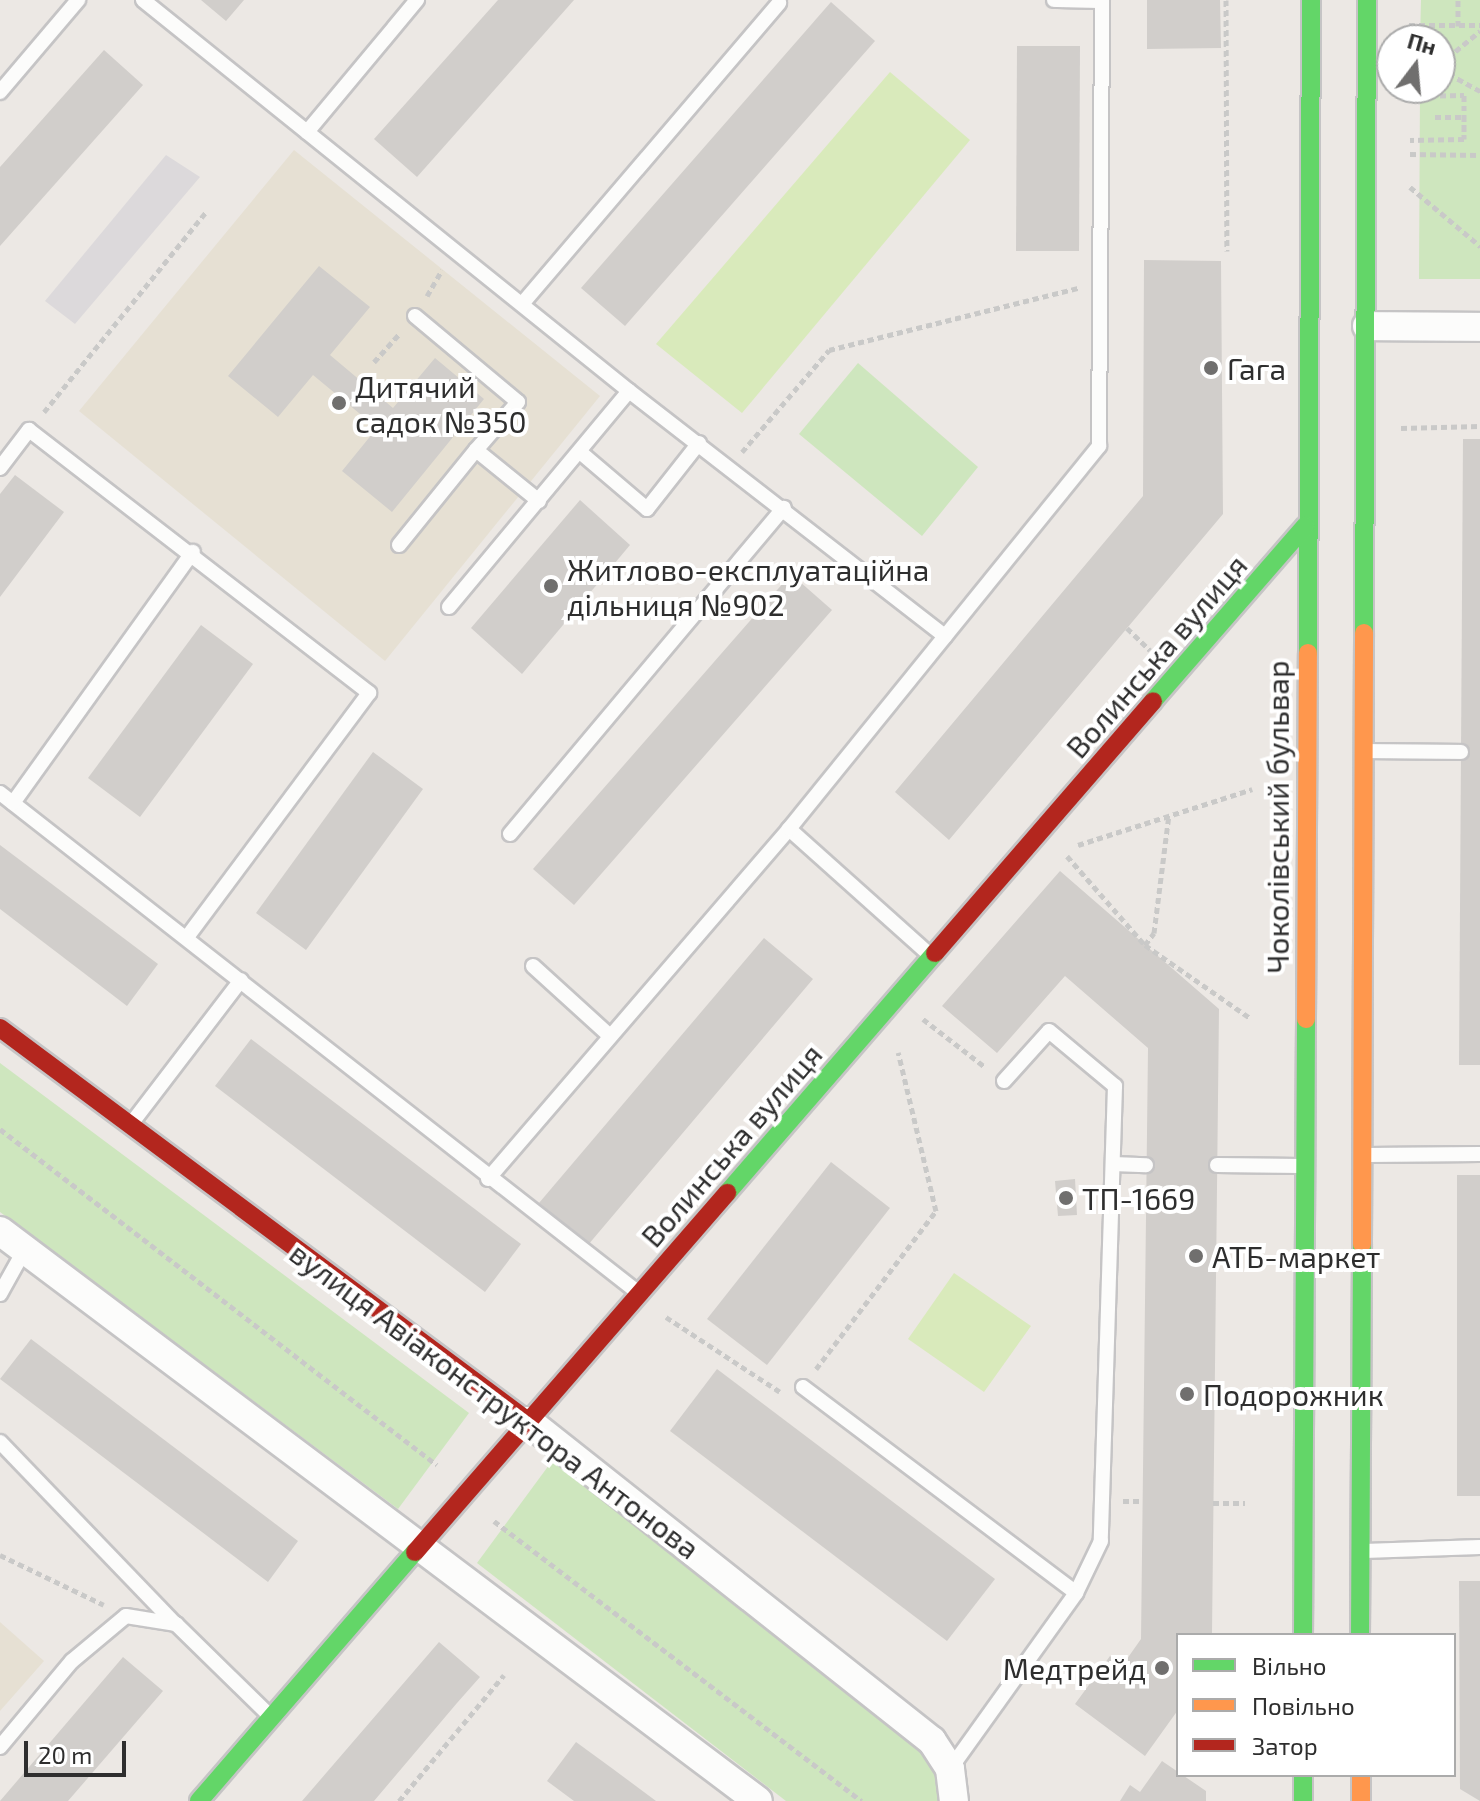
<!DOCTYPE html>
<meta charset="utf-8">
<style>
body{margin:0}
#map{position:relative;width:1480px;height:1801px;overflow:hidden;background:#ece8e4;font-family:"Exo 2",sans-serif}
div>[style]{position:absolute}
.industrial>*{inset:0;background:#dcd9db}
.education>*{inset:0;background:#e6e0d3}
.green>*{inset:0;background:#cee6be}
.pitch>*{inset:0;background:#d9eabb}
.building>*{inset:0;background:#d1cecb}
.path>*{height:5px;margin-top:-2.5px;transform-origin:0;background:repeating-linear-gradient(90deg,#c9c9c8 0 6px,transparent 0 10px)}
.roads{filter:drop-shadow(2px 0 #c5c4c5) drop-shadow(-2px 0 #c5c4c5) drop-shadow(0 2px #c5c4c5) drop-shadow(0 -2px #c5c4c5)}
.lane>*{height:14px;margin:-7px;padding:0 7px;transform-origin:7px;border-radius:7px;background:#fcfcfb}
.street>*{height:28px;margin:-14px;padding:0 14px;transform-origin:14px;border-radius:14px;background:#fcfcfb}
.fast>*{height:18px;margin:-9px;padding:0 9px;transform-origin:9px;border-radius:9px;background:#63d668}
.slow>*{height:18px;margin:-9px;padding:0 9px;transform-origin:9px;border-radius:9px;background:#ff974d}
.jam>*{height:18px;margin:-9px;padding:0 9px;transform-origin:9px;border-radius:9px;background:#b3261e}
.dots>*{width:22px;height:22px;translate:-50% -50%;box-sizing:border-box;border:4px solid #fff;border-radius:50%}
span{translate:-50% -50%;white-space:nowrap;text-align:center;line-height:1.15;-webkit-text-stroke:8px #fff;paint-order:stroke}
.poi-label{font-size:30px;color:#2e2e2e}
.left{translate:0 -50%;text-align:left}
.right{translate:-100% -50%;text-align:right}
.street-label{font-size:30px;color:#2e2e2e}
.legend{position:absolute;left:1176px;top:1633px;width:280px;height:144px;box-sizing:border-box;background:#fff;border:2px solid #ababab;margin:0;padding:10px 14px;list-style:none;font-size:24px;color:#2e2e2e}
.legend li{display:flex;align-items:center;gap:16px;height:40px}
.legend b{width:40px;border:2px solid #ababab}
.north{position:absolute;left:1376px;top:24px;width:80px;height:80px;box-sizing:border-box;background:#fff;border:2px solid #ababab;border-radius:50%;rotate:16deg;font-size:22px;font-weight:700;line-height:32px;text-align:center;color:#2e2e2e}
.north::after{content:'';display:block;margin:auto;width:28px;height:36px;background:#706f6e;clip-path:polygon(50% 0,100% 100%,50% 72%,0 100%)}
.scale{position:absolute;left:24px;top:1741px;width:102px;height:36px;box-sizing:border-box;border:4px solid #2e2e2e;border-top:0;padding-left:10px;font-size:24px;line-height:28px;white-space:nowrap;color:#2e2e2e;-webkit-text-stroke:6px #fff;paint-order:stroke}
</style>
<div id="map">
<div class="industrial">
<div style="clip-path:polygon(166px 155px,200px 177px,75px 324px,45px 301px)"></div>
</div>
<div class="education">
<div style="clip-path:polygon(294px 150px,600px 396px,385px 661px,79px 411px)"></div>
<div style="clip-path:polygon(0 1622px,44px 1661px,0 1711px)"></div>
</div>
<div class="green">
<div style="clip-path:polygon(1421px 0,1480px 0,1480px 279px,1419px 279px,1420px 88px,1440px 88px,1440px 40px,1420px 40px)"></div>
<div style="clip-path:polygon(858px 363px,978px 467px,922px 536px,799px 434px)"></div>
<div style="clip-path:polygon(0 1063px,469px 1413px,398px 1509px,0 1212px)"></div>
<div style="clip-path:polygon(552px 1461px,926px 1756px,940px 1779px,944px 1801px,786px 1801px,477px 1563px)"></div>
</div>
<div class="pitch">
<div style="clip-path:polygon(890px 72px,970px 140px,742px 413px,656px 344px)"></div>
<div style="clip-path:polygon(954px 1273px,1031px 1326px,984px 1392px,908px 1339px)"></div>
</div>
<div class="building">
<div style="clip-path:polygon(201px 0,244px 0,226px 21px)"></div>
<div style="clip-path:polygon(498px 0,574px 0,417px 177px,374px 139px)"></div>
<div style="clip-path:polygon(1147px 0,1220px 0,1221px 48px,1147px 49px)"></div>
<div style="clip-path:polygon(831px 2px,875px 41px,625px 326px,581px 288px)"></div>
<div style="clip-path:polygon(1017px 46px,1080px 46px,1079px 251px,1016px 251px)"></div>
<div style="clip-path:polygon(104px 50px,143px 85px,0 246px,0 167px)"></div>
<div style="clip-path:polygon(1144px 260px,1221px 261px,1223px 514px,949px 840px,895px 792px,1143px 496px)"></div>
<div style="clip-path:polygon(319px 266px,370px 307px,330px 355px,393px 408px,435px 358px,484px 399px,392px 512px,342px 471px,377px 428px,313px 375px,278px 417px,228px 376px)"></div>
<div style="clip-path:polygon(1463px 439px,1480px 439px,1480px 1065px,1459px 1065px)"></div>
<div style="clip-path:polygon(15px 475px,64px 512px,0 597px,0 494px)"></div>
<div style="clip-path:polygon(580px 500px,630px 545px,522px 674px,471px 628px)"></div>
<div style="clip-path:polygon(791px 574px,832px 610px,574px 905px,533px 869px)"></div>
<div style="clip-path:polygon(201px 625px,253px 664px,140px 817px,88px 778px)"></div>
<div style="clip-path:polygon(373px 752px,423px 789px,306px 950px,256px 913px)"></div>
<div style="clip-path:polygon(0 845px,158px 964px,127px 1006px,0 909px)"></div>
<div style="clip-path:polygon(1060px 871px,1219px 1009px,1212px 1635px,1178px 1635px,1178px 1710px,1145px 1756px,1075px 1704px,1110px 1656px,1122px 1666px,1141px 1639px,1148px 1048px,1065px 976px,997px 1053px,942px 1006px)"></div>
<div style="clip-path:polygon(764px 938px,813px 979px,588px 1245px,539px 1203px)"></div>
<div style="clip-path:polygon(251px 1039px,521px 1244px,485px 1292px,215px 1086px)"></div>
<div style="clip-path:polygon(831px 1162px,890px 1208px,767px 1365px,707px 1319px)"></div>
<div style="clip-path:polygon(1457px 1175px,1480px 1175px,1480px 1496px,1457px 1496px)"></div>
<div style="clip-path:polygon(1075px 1179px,1077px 1215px,1058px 1216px,1055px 1181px)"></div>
<div style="clip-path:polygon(31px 1339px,298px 1541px,268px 1582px,0 1379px)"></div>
<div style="clip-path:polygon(717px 1369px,995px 1579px,947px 1641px,670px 1431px)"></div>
<div style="clip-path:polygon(1459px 1581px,1480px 1581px,1480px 1801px,1460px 1789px)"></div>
<div style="clip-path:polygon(439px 1642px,480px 1677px,457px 1703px,374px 1801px,302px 1801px)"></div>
<div style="clip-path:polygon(123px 1657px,163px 1691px,68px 1801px,0 1801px)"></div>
<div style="clip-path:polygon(576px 1742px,613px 1769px,656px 1801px,574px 1801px,547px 1781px)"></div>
<div style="clip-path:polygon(1162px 1761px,1206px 1791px,1206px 1801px,1120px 1801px,1130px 1785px,1140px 1792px)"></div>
</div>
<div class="path">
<div style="left:1226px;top:0;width:251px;rotate:89.8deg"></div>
<div style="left:1409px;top:25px;width:71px"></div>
<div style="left:1458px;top:26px;width:26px;rotate:-90deg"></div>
<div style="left:1440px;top:64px;width:52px;rotate:-39.5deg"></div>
<div style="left:1440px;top:69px;width:46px;rotate:28.8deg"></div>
<div style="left:1410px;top:89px;width:1px;rotate:-90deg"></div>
<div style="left:1410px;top:96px;width:54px;rotate:-1.1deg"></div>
<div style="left:1464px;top:95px;width:44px;rotate:90deg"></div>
<div style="left:1464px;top:139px;width:54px;rotate:178.9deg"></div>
<div style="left:1435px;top:117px;width:29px"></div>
<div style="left:1410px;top:154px;width:70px;rotate:0.8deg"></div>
<div style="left:1410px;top:187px;width:92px;rotate:40.1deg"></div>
<div style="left:427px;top:296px;width:30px;rotate:-60deg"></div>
<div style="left:374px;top:362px;width:39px;rotate:-48deg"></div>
<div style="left:44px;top:412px;width:259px;rotate:-51deg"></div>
<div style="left:1401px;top:428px;width:79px;rotate:-1.5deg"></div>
<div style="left:742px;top:452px;width:134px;rotate:-49.5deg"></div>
<div style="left:829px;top:350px;width:257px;rotate:-14deg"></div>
<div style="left:1127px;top:628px;width:32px;rotate:44deg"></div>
<div style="left:1078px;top:845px;width:183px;rotate:-17.8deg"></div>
<div style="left:1067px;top:856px;width:118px;rotate:48.8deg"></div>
<div style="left:1145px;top:945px;width:128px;rotate:34.8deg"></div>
<div style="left:1145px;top:945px;width:15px;rotate:-53deg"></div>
<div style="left:1154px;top:933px;width:119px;rotate:-82.8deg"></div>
<div style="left:923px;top:1019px;width:78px;rotate:37.7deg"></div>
<div style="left:0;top:1129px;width:551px;rotate:37.56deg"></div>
<div style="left:666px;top:1317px;width:136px;rotate:33.3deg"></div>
<div style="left:816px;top:1369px;width:198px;rotate:-52.8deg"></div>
<div style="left:936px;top:1211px;width:163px;rotate:-103.4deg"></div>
<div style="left:1123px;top:1501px;width:20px"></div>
<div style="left:1213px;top:1503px;width:32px"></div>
<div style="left:494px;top:1521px;width:462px;rotate:37.3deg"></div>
<div style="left:0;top:1555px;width:115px;rotate:25.7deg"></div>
<div style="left:399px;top:1801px;width:164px;rotate:-50.2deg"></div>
</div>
<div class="roads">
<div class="lane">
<div style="left:143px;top:0;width:624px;rotate:38.82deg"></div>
<div style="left:629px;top:391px;width:400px;rotate:37.8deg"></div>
<div style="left:1054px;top:0;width:48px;rotate:1.2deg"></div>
<div style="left:0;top:92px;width:121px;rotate:-49.7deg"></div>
<div style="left:307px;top:132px;width:172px;rotate:-50.2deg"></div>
<div style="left:522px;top:304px;width:396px;rotate:-49.5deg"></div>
<div style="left:415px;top:316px;width:134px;rotate:39.9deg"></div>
<div style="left:518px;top:402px;width:64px;rotate:131.2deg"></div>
<div style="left:580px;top:452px;width:88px;rotate:40.4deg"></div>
<div style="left:647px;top:509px;width:84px;rotate:-51.8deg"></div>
<div style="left:0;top:468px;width:48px;rotate:-52.7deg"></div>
<div style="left:29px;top:430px;width:430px;rotate:37.7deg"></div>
<div style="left:369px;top:693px;width:304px;rotate:126.7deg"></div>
<div style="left:399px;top:545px;width:122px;rotate:-51deg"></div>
<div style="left:476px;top:450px;width:81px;rotate:39deg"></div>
<div style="left:449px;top:607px;width:281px;rotate:-50.2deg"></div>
<div style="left:1369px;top:751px;width:92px;rotate:0.6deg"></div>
<div style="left:0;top:793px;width:808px;rotate:38.06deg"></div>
<div style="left:13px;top:803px;width:309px;rotate:-54.4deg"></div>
<div style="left:789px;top:829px;width:188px;rotate:41.8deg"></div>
<div style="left:510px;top:834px;width:426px;rotate:-50deg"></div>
<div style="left:533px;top:966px;width:104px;rotate:42.3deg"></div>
<div style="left:1004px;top:1081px;width:67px;rotate:-48deg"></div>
<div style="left:1049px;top:1031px;width:86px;rotate:39.8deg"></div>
<div style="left:1115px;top:1086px;width:455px;rotate:91.8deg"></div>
<div style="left:1101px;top:1541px;width:58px;rotate:115.7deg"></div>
<div style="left:131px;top:1124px;width:181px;rotate:-52.6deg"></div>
<div style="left:1368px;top:1155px;width:112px;rotate:-0.5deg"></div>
<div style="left:1113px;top:1164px;width:33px;rotate:2deg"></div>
<div style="left:1217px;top:1165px;width:83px;rotate:0.7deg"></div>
<div style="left:488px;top:1179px;width:462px;rotate:-49.3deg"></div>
<div style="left:789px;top:829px;width:493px;rotate:-51deg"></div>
<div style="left:1099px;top:446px;width:446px;rotate:-89.6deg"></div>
<div style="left:0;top:1294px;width:51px;rotate:-60.9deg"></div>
<div style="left:803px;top:1387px;width:342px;rotate:37deg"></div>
<div style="left:1076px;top:1593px;width:216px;rotate:125.6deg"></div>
<div style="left:0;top:1442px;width:252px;rotate:46.1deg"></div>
<div style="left:1364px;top:1551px;width:116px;rotate:-2deg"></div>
<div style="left:0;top:1747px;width:112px;rotate:-50.1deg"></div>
<div style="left:72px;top:1661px;width:70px;rotate:-39.8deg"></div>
<div style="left:126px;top:1616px;width:51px;rotate:9.1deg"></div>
<div style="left:176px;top:1624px;width:132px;rotate:44.4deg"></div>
</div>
<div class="street">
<div style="left:1367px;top:326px;width:113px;rotate:0.5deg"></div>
<div style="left:0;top:1231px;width:948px;rotate:36.94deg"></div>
<div style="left:528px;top:1421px;width:515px;rotate:38.38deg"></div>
<div style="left:932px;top:1741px;width:33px;rotate:57deg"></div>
<div style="left:950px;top:1769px;width:32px;rotate:83deg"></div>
</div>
<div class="fast">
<div style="left:1364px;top:633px;width:633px;rotate:-89.73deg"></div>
<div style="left:1308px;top:653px;width:653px;rotate:-89.74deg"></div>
<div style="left:1153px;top:701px;width:232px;rotate:-49deg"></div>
<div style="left:727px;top:1193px;width:318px;rotate:-49.1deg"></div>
<div style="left:1303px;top:1635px;width:616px;rotate:-89.72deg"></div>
<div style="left:1360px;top:1635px;width:391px;rotate:-89.7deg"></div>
<div style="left:1303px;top:1775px;width:26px;rotate:90deg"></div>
<div style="left:199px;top:1801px;width:330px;rotate:-49.1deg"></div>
</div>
<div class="slow">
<div style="left:1306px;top:1019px;width:366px;rotate:-89.7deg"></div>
<div style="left:1362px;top:1244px;width:611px;rotate:-89.81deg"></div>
<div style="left:1361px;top:1775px;width:26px;rotate:90deg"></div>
</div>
<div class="jam">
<div style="left:935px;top:953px;width:333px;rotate:-49.1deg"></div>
<div style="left:0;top:1028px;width:658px;rotate:36.66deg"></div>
<div style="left:415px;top:1552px;width:476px;rotate:-49deg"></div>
</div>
</div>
<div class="dots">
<div style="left:1211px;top:368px;background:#706f6e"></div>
<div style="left:339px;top:403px;background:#706f6e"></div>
<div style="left:551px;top:586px;background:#706f6e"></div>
<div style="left:1066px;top:1198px;background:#706f6e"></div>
<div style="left:1196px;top:1256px;background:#706f6e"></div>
<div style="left:1187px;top:1394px;background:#706f6e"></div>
<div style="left:1162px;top:1668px;background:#706f6e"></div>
</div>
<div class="poi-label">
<span class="left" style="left:1227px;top:368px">Гага</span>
<span class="left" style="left:355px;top:403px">Дитячий<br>садок №350</span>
<span class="left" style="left:567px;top:586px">Житлово-експлуатаційна<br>дільниця №902</span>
<span class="left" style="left:1082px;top:1198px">ТП-1669</span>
<span class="left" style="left:1212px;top:1256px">АТБ-маркет</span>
<span class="left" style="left:1203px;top:1394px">Подорожник</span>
<span class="right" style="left:1146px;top:1668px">Медтрейд</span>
</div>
<div class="street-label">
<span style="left:1156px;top:656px;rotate:-49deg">Волинська вулиця</span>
<span style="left:1277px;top:817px;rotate:-90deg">Чоколівський бульвар</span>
<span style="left:731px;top:1145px;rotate:-49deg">Волинська вулиця</span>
<span style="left:495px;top:1400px;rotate:37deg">вулиця Авіаконструктора Антонова</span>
</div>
<ul class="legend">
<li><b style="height:10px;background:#63d668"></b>Вільно</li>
<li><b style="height:10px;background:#ff974d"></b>Повільно</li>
<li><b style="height:10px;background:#b3261e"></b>Затор</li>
</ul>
<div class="north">Пн</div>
<div class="scale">20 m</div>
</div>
